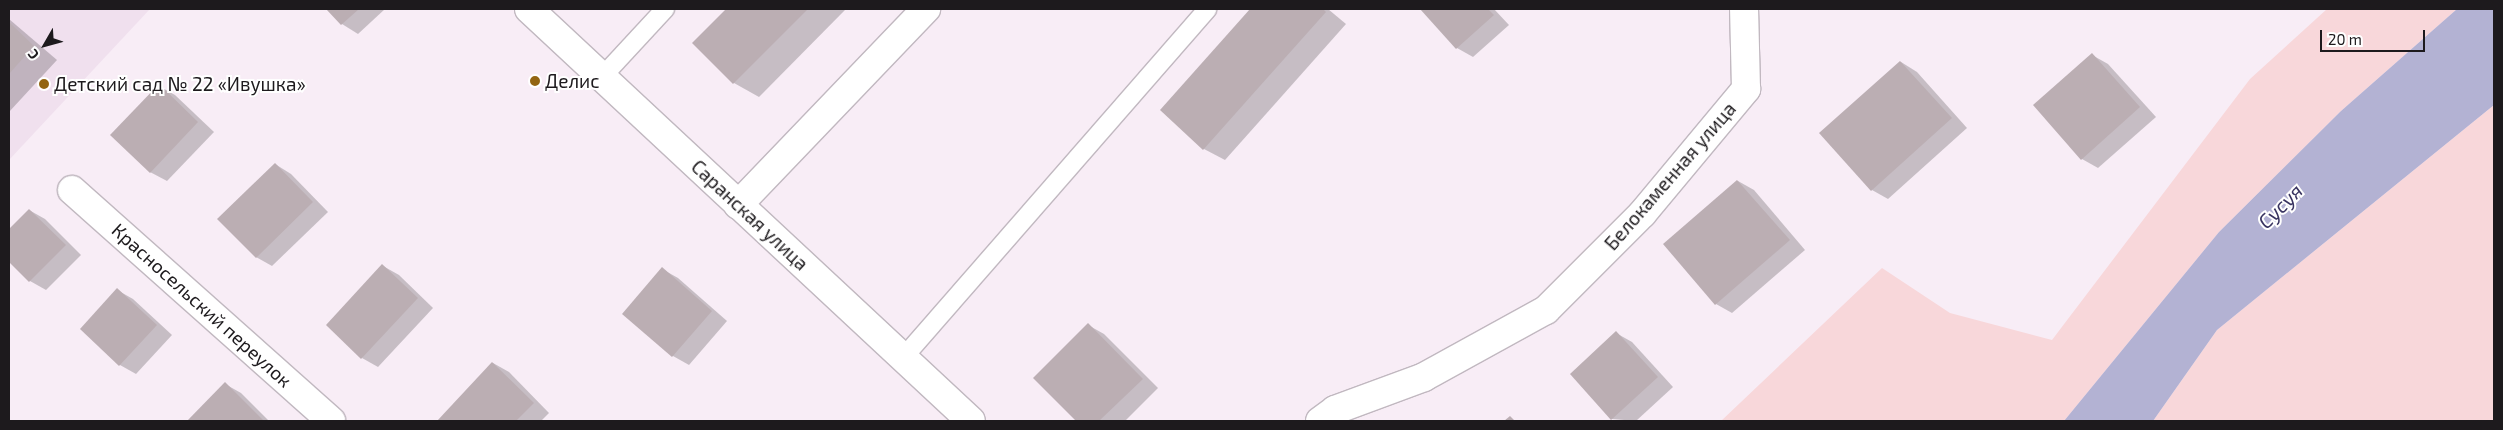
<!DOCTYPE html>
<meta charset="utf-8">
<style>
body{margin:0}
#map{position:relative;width:2503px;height:430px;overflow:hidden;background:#f8edf6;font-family:"Exo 2",sans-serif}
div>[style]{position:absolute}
.built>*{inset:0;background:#f0e0ee}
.green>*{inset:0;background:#f8d7da}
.water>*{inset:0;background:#b3b2d3}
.shadow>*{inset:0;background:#0003}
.building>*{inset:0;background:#bbaeb3}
.roads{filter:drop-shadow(1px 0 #c1b8c0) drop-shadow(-1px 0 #c1b8c0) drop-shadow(0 1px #c1b8c0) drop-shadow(0 -1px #c1b8c0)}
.service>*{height:18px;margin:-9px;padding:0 9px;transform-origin:9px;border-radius:9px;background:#fff}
.minor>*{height:28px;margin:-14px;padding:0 14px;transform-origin:14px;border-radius:14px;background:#fff}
.tertiary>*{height:28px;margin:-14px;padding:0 14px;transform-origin:14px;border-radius:14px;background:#fff}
.dots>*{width:14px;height:14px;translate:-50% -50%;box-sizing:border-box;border:2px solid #fff;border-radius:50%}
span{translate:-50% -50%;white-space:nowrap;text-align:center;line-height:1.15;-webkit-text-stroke:4px #fff;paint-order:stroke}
.poi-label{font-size:19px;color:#1d1a1d}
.left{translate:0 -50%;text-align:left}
.street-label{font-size:19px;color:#1d1a1d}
.water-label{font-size:20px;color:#393461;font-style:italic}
.frame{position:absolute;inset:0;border:10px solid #1d1a1d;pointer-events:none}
.north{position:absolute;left:20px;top:20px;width:50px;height:50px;-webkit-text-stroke:4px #fff;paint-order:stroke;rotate:232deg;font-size:14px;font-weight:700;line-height:20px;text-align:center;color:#1d1a1d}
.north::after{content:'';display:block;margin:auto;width:18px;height:22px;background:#1d1a1d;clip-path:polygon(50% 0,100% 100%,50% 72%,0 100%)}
.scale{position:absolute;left:2320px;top:30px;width:105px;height:22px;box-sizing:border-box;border:2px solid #1d1a1d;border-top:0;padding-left:6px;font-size:15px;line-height:18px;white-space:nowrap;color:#1d1a1d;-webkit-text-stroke:4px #fff;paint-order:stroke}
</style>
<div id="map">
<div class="built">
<div style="clip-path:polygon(9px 9px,150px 9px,9px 160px)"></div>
</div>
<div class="green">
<div style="clip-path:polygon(2327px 9px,2457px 9px,2341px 111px,2219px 232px,2064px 421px,1721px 421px,1882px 268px,1950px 313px,2052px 340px,2250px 79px)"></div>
<div style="clip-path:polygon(2494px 105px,2494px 421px,2153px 421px,2217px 330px)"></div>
</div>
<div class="water">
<div style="clip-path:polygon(2457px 9px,2494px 9px,2494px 105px,2217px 330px,2153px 421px,2064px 421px,2219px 232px,2341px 111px)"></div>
</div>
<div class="shadow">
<div style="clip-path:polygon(327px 9px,385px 9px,358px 34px,342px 24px)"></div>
<div style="clip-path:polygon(728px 9px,846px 9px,759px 97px,734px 83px,694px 43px)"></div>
<div style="clip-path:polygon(1252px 9px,1328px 9px,1346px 24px,1225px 160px,1204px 149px,1161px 110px)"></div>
<div style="clip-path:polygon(1422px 9px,1494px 9px,1509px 25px,1473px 57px,1457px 48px)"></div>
<div style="clip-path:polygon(9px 19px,57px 60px,9px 112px)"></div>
<div style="clip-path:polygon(2092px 55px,2108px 64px,2156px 117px,2098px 168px,2082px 159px,2035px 106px)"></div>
<div style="clip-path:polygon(1901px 62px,1917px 72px,1967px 128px,1888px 199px,1872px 190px)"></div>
<div style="clip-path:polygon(159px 86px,175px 95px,214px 132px,167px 181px,150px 172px)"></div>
<div style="clip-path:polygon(275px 164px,291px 174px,328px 212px,272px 266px,256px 257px)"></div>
<div style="clip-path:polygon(1738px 181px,1754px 190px,1805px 250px,1732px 313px,1716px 304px)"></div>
<div style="clip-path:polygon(29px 210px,45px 219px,81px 255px,46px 290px,30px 281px,9px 260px,9px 230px)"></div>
<div style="clip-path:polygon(383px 266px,399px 275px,433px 308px,378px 367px,362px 358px)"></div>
<div style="clip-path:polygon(662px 269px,678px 278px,727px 321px,689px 365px,673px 356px,624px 313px)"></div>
<div style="clip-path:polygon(117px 290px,133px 299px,172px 335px,136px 374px,120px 365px)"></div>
<div style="clip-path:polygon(1088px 325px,1104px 334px,1158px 388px,1125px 421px,1078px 421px,1034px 378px)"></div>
<div style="clip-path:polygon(1616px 333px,1632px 342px,1673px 387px,1636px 421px,1612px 419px,1572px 374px)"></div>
<div style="clip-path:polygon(493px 363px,509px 372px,549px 413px,541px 421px,439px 421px)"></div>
<div style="clip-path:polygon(225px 384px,241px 393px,269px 421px,188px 421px)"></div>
</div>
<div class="building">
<div style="clip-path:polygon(326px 9px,359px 9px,341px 25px)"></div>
<div style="clip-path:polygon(726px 9px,808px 9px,733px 84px,692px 43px)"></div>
<div style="clip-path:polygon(1250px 9px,1323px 9px,1326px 12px,1203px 150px,1160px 110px)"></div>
<div style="clip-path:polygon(1420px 9px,1488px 9px,1494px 15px,1456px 49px)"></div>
<div style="clip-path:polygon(9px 22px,34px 46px,9px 74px)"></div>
<div style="clip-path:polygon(2092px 53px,2140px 107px,2081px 160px,2033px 105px)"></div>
<div style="clip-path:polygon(1900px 61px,1952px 118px,1871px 191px,1819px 133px)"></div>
<div style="clip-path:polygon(159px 84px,198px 122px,150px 173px,110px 135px)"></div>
<div style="clip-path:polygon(275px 163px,313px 202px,256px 258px,217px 219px)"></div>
<div style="clip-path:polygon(1737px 180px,1790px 240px,1715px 305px,1663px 244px)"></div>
<div style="clip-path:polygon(29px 209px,66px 245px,29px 282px,9px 262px,9px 229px)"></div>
<div style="clip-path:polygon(382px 264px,418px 298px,361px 359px,326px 325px)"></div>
<div style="clip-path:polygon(662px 267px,712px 311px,672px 357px,622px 314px)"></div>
<div style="clip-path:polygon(117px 288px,157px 325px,119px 366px,80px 329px)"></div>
<div style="clip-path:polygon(1088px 323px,1143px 379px,1099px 421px,1076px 421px,1033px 378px)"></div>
<div style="clip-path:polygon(1616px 331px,1658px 377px,1611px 420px,1570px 374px)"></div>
<div style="clip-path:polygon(492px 362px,534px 403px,516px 421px,437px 421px)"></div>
<div style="clip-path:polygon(225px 382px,264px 421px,187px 421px)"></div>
<div style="clip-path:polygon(1510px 416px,1515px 421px,1504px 421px)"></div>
</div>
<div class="roads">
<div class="service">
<div style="left:602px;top:77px;width:93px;rotate:-47.2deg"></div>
<div style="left:903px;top:358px;width:463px;rotate:-48.9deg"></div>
</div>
<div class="minor">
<div style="left:72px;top:190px;width:347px;rotate:41.7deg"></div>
<div style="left:738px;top:205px;width:272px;rotate:-46.2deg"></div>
<div style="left:1320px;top:421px;width:19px;rotate:-36deg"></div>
<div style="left:1335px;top:410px;width:95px;rotate:-20.3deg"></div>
<div style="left:1424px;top:377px;width:139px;rotate:-28.8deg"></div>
<div style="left:1546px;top:310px;width:136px;rotate:-45deg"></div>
<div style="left:1642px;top:214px;width:163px;rotate:-50.2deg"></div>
<div style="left:1746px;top:89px;width:80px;rotate:-91.4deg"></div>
</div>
<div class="tertiary">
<div style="left:529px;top:9px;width:604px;rotate:42.99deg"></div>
</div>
</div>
<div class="dots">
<div style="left:535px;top:81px;background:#936512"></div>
<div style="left:44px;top:84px;background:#936512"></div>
</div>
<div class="poi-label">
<span class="left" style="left:545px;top:81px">Делис</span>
<span class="left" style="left:54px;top:84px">Детский сад № 22 «Ивушка»</span>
</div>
<div class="street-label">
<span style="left:1670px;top:176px;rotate:-49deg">Белокаменная улица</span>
<span style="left:750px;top:215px;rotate:43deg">Саранская улица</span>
<span style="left:202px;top:305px;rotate:42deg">Красносельский переулок</span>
</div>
<div class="water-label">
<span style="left:2280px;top:206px;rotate:-45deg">Сусуя</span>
</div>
<div class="frame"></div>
<div class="north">С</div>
<div class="scale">20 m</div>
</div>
